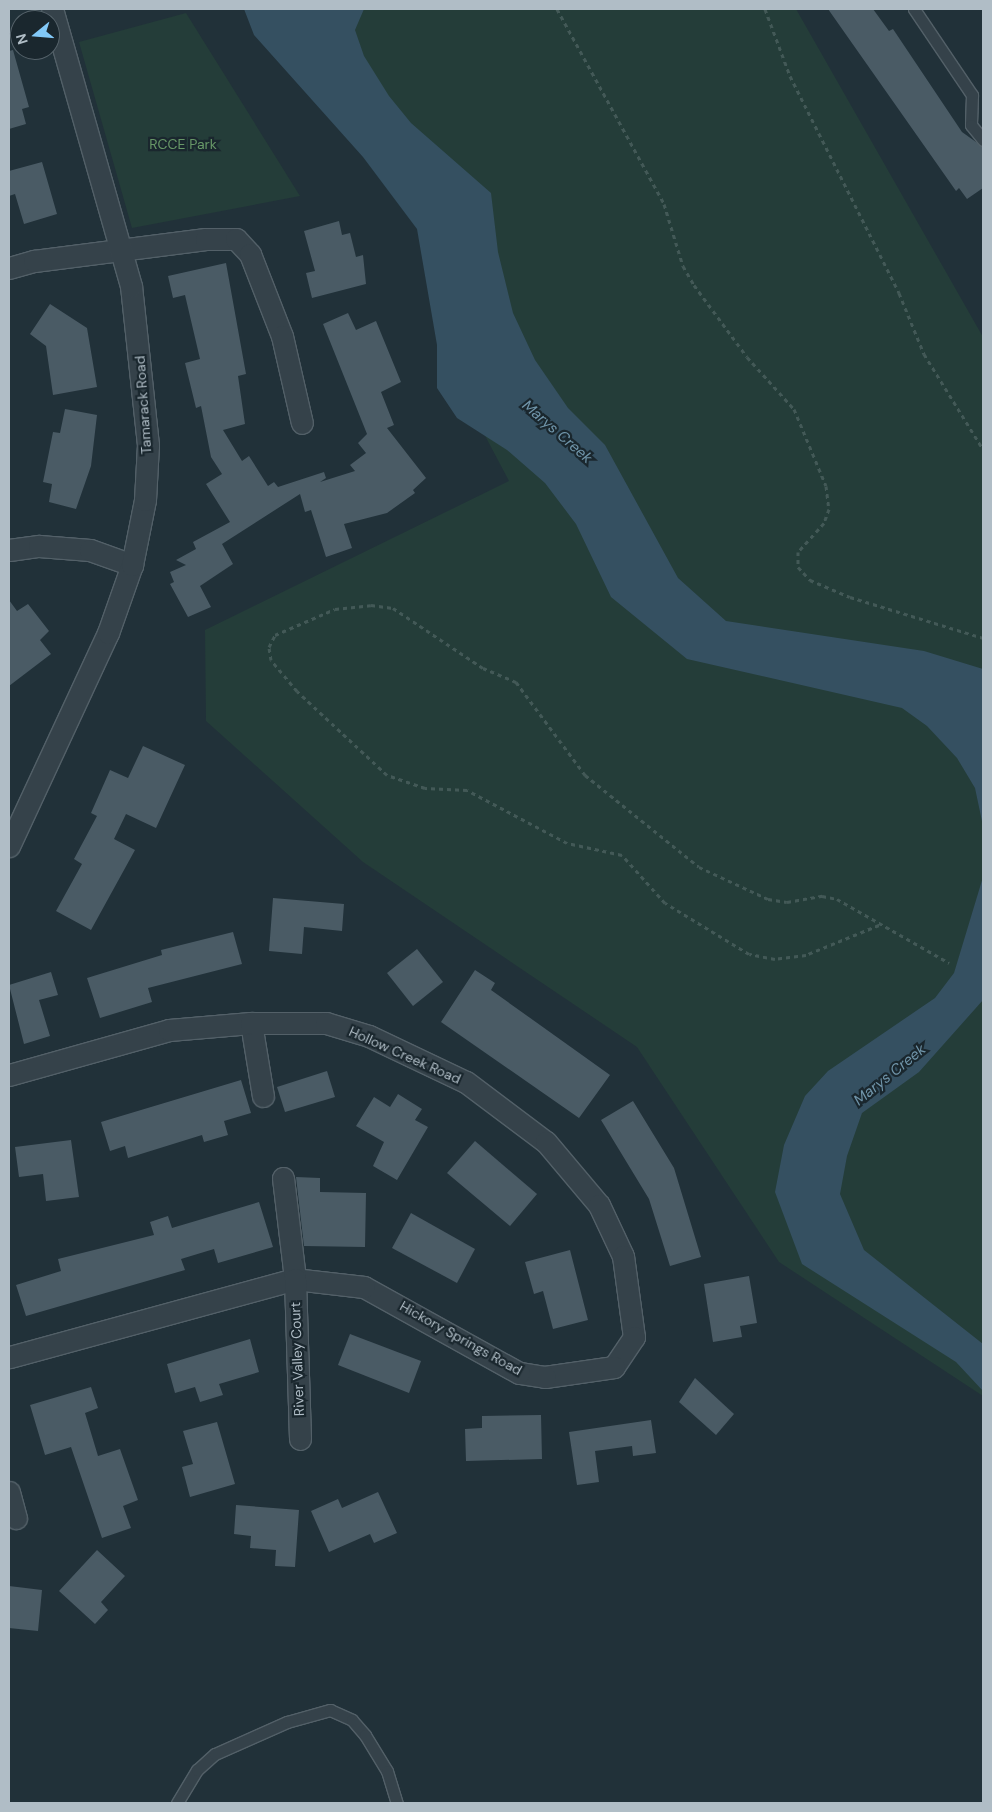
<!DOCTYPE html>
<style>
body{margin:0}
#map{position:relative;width:992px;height:1812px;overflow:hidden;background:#213139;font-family:"DM Sans",sans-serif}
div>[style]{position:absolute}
.green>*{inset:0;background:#243d39}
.water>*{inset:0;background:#355061}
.building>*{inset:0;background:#4a5b65}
.path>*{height:3px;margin-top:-1.5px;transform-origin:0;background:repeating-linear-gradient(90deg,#435957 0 4px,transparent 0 8px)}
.roads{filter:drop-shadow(1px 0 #536068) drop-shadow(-1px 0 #536068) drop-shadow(0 1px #536068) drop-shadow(0 -1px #536068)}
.service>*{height:11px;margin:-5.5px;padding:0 5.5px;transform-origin:5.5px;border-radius:5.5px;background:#35424a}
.minor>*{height:21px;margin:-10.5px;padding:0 10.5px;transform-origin:10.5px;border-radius:10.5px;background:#35424a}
span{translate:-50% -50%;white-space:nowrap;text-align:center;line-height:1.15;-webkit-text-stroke:4.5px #1a272e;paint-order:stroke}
.park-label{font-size:14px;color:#679767}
.street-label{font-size:14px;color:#b0bdc6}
.water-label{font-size:15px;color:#7095aa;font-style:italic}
.frame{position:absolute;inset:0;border:10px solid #b0bdc6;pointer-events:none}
.north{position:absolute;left:10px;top:10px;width:50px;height:50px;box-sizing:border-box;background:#1a272e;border:1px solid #56636b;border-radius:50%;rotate:253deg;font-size:14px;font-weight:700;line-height:20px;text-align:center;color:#b0bdc6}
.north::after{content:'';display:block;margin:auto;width:18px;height:22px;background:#82c9f8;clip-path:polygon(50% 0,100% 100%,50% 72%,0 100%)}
</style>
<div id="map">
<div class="green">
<div style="clip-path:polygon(293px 9px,796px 9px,983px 337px,983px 1396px,779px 1262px,637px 1047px,363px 862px,206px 721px,205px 630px,509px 481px,437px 345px,433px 235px)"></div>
<div style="clip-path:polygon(186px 13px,300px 196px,132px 228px,79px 42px)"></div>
</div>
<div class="water">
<div style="clip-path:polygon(244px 9px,364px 9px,355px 30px,364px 56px,389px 96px,411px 123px,491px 193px,498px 252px,513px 313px,535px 360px,568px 408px,605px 445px,678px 578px,726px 621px,924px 651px,983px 669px,983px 826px,975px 788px,957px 758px,927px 726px,902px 708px,687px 659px,611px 597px,576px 524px,545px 483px,507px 450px,457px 418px,437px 388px,437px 345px,417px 229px,363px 157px,254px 35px)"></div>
<div style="clip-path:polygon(983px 877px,983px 1000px,919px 1072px,862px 1113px,847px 1156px,840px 1194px,864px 1250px,983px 1344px,983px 1391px,956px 1362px,802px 1264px,775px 1192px,784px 1145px,805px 1096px,828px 1071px,935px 998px,954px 973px)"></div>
</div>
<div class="building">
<div style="clip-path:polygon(828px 9px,873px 9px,889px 31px,893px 29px,962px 132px,983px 147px,983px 188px,967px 199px,959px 188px,956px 191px)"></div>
<div style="clip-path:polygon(13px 50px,29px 107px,22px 109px,26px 124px,9px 129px,9px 51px)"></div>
<div style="clip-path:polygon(42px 162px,57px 214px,24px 224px,15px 194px,9px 196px,9px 171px)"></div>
<div style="clip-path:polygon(339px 221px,342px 235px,350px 233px,356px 257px,363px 255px,366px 284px,312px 298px,306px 273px,315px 271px,304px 231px)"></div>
<div style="clip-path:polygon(226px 263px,246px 374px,238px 376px,245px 424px,223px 430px,242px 461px,249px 456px,268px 486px,274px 482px,278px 487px,324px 472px,326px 478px,320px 482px,355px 471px,350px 465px,366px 453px,358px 443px,367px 434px,323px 324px,348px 313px,356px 330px,376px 321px,401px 382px,381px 392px,394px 425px,387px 428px,426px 478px,413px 490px,415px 493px,387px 513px,344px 524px,352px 548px,326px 557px,311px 510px,305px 512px,300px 494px,222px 544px,233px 564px,200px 586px,211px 607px,188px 617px,170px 584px,174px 582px,170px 572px,186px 565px,176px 560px,196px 549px,193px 542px,230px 522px,206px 484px,222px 474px,211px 457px,201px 406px,196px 408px,185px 363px,200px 359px,185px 295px,173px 298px,168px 276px)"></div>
<div style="clip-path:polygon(50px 304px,87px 328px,97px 387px,53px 395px,46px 346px,30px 334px)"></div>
<div style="clip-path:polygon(65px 409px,97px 415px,91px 466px,76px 509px,49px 502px,52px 484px,43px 482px,53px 432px,60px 433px)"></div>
<div style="clip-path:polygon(9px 600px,17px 611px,28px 604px,49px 631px,40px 640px,51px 654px,9px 686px)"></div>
<div style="clip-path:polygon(143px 746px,185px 765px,156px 828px,126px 814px,114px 839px,135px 850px,91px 930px,56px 911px,82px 864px,74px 859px,97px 816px,91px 813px,110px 770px,128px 778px)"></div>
<div style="clip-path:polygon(273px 898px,344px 904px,342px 931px,304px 927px,302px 954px,269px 951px)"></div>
<div style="clip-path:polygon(233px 932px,242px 964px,148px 988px,152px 1002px,100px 1018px,87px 978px,162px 955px,161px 950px)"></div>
<div style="clip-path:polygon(417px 949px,443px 982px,413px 1006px,387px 973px)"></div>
<div style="clip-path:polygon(475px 970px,495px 983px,491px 990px,610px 1075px,579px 1118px,441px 1022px)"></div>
<div style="clip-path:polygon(51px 972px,58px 995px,39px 1000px,50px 1036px,24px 1044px,9px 985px)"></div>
<div style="clip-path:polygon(327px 1071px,335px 1097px,285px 1112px,277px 1087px)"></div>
<div style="clip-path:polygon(241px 1080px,251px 1113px,224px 1121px,228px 1135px,204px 1142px,202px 1135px,128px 1158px,125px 1146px,110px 1151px,101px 1122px)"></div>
<div style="clip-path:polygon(398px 1094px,422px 1109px,415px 1120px,428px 1127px,397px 1180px,373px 1166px,384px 1142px,356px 1126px,374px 1097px,390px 1107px)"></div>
<div style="clip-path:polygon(633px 1101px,674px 1168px,701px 1257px,670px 1266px,649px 1199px,601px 1120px)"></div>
<div style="clip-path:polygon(71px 1140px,79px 1197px,46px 1201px,43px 1174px,19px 1177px,15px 1147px)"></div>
<div style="clip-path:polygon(475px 1141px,537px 1194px,510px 1226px,447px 1173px)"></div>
<div style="clip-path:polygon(296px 1177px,320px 1178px,320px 1192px,366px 1193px,365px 1247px,304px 1246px)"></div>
<div style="clip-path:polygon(259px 1202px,273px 1247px,218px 1263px,214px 1249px,181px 1259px,185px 1270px,26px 1316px,16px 1285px,61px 1271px,58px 1259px,154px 1235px,150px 1222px,168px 1216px,172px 1228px)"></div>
<div style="clip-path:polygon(411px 1213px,475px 1249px,457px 1283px,392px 1248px)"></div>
<div style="clip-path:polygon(570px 1250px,588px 1320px,553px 1329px,543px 1291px,534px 1294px,525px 1262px)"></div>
<div style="clip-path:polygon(749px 1276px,757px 1323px,740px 1326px,742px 1337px,713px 1342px,704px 1284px)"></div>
<div style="clip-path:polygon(350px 1334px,421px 1361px,409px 1393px,338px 1365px)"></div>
<div style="clip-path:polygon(250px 1339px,259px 1372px,219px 1384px,223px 1395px,200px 1402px,195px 1387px,175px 1393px,167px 1364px)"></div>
<div style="clip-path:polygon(695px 1378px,734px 1414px,716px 1435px,679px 1402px)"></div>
<div style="clip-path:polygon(91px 1387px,98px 1408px,85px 1413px,98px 1456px,120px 1449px,138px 1500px,123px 1506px,131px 1528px,102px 1538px,71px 1447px,45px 1455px,30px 1405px)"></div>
<div style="clip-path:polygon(541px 1415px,542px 1459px,466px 1461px,465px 1429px,482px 1428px,482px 1416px)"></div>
<div style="clip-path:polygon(651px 1420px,656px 1453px,633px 1456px,632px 1446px,595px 1451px,599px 1482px,577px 1485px,569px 1432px)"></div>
<div style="clip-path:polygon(217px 1422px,235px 1484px,190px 1497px,182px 1467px,193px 1464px,183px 1431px)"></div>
<div style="clip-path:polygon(378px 1492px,397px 1533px,374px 1543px,370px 1534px,329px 1552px,311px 1511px,338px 1499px,342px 1508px)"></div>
<div style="clip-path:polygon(236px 1505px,299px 1510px,295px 1567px,275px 1566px,276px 1550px,250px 1548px,251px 1536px,234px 1534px)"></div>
<div style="clip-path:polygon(97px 1550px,125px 1576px,101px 1602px,108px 1610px,95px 1624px,59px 1591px)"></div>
<div style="clip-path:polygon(9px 1586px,42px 1590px,38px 1631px,9px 1628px)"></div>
</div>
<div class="path">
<div style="left:557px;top:9px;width:222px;rotate:61.2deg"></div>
<div style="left:664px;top:204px;width:65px;rotate:73deg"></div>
<div style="left:683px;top:266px;width:22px;rotate:60deg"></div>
<div style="left:694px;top:285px;width:89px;rotate:53.6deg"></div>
<div style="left:747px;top:357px;width:70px;rotate:47.9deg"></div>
<div style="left:794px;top:409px;width:83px;rotate:67.4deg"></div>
<div style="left:826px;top:486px;width:23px;rotate:83deg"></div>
<div style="left:829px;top:509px;width:15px;rotate:110deg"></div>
<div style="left:824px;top:523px;width:39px;rotate:132deg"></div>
<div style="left:798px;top:552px;width:15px;rotate:90deg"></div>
<div style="left:798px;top:567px;width:18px;rotate:47deg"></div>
<div style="left:810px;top:580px;width:43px;rotate:23deg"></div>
<div style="left:850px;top:597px;width:139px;rotate:17.1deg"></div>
<div style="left:765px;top:9px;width:72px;rotate:69.5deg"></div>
<div style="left:790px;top:76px;width:243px;rotate:63.3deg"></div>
<div style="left:899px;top:293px;width:66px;rotate:67.7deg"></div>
<div style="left:924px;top:354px;width:112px;rotate:58.2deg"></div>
<div style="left:879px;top:925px;width:79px;rotate:157.7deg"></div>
<div style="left:806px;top:955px;width:31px;rotate:173deg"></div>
<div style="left:775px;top:959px;width:26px;rotate:-169deg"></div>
<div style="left:749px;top:954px;width:98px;rotate:-148.7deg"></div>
<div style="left:665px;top:903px;width:64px;rotate:-131.9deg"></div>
<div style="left:622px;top:855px;width:56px;rotate:-167.7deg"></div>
<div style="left:567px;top:843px;width:113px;rotate:-152.1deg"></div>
<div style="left:467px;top:790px;width:42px;rotate:-177.3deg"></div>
<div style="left:425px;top:788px;width:40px;rotate:-161.1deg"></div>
<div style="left:387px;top:775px;width:123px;rotate:-137deg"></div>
<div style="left:297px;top:691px;width:40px;rotate:-130deg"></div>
<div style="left:271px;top:660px;width:13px;rotate:-99deg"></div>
<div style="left:269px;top:647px;width:13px;rotate:-63deg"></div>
<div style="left:275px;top:635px;width:65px;rotate:-23.4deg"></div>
<div style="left:335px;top:609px;width:36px;rotate:-6deg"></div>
<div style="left:371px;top:605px;width:22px;rotate:8deg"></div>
<div style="left:393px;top:608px;width:108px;rotate:33.7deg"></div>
<div style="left:483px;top:668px;width:36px;rotate:23deg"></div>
<div style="left:516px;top:682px;width:116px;rotate:53.4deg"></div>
<div style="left:585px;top:775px;width:146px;rotate:38.9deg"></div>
<div style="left:699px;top:867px;width:76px;rotate:24.9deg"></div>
<div style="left:768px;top:899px;width:19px;rotate:9deg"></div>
<div style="left:787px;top:902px;width:36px;rotate:-10deg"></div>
<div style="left:822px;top:896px;width:15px;rotate:11deg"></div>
<div style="left:837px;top:899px;width:129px;rotate:29.7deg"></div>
</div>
<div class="roads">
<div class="service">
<div style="left:914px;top:9px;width:104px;rotate:56deg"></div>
<div style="left:972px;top:95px;width:30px;rotate:92deg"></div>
<div style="left:971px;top:125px;width:19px;rotate:51deg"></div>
<div style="left:177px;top:1803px;width:39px;rotate:-59deg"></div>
<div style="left:197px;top:1770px;width:24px;rotate:-42deg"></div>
<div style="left:215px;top:1754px;width:79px;rotate:-24deg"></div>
<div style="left:287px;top:1722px;width:45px;rotate:-15.6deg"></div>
<div style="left:330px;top:1710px;width:24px;rotate:24deg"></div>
<div style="left:352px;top:1720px;width:20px;rotate:49deg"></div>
<div style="left:365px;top:1735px;width:42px;rotate:58.6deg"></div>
<div style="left:387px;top:1771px;width:34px;rotate:73deg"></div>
</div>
<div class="minor">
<div style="left:9px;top:268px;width:26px;rotate:-16deg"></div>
<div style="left:34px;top:261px;width:173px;rotate:-7.3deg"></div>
<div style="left:206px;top:239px;width:30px"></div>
<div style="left:236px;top:239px;width:21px;rotate:47deg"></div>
<div style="left:250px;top:254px;width:88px;rotate:68.7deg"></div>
<div style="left:282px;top:336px;width:89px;rotate:77.1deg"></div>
<div style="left:9px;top:550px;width:30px;rotate:-8deg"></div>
<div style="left:39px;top:546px;width:51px;rotate:4.5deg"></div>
<div style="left:90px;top:550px;width:45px;rotate:19.7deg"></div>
<div style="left:9px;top:846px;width:235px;rotate:-65.1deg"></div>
<div style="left:108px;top:633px;width:72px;rotate:-70.6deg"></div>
<div style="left:132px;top:565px;width:66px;rotate:-78.7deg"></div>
<div style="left:145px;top:500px;width:55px;rotate:-86.9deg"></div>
<div style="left:148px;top:445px;width:160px;rotate:-96.1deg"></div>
<div style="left:131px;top:286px;width:288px;rotate:-105.9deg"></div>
<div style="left:251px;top:1023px;width:74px;rotate:80.7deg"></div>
<div style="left:9px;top:1075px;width:166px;rotate:-15.7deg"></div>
<div style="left:169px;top:1030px;width:82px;rotate:-4.9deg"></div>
<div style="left:251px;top:1023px;width:75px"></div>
<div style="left:326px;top:1023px;width:45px;rotate:16.8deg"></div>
<div style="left:369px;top:1036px;width:107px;rotate:25.4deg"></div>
<div style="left:466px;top:1082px;width:100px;rotate:36.9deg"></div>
<div style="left:546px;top:1142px;width:82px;rotate:49.9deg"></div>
<div style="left:599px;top:1205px;width:56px;rotate:64.8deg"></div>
<div style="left:623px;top:1256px;width:82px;rotate:82.3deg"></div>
<div style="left:634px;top:1337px;width:36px;rotate:124deg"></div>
<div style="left:614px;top:1367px;width:70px;rotate:171.8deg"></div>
<div style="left:545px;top:1377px;width:26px;rotate:-171deg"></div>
<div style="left:519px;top:1373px;width:177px;rotate:-151deg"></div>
<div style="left:364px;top:1287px;width:69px;rotate:-173.4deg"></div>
<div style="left:295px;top:1279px;width:296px;rotate:164.7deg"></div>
<div style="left:283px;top:1178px;width:102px;rotate:83.2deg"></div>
<div style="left:295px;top:1279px;width:160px;rotate:88.2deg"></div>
<div style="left:9px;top:1492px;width:27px;rotate:75deg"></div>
</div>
</div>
<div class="park-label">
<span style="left:183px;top:144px">RCCE Park</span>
</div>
<div class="street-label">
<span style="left:143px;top:405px;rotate:-94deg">Tamarack Road</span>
<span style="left:405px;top:1055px;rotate:24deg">Hollow Creek Road</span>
<span style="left:461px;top:1338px;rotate:29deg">Hickory Springs Road</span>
<span style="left:297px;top:1359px;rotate:-92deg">River Valley Court</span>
</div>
<div class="water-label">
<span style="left:557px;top:432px;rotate:41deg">Marys Creek</span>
<span style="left:890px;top:1075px;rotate:-39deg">Marys Creek</span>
</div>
<div class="frame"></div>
<div class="north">N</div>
</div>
